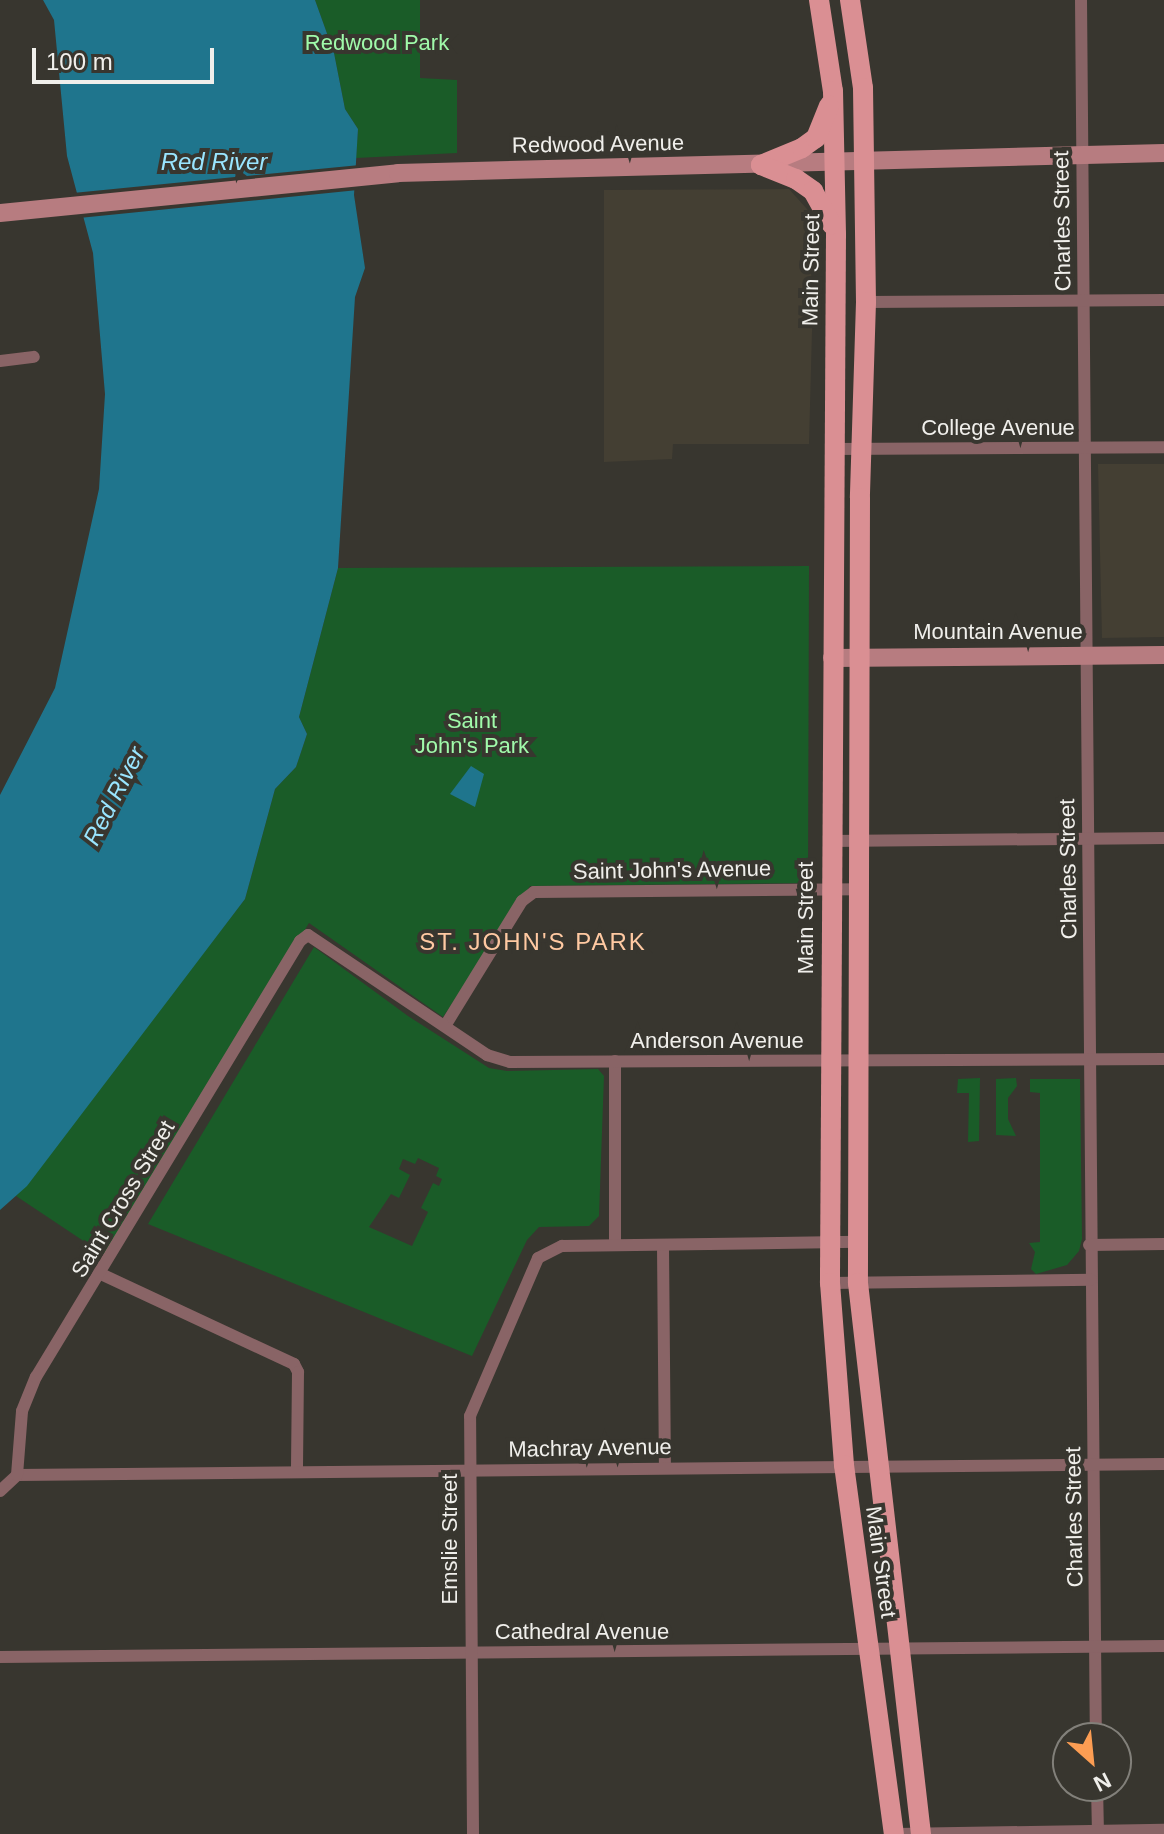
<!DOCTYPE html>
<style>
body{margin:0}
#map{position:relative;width:1164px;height:1834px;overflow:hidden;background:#38362f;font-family:Arial,sans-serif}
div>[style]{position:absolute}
.built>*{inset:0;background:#443f33}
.green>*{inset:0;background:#1a5c28}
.water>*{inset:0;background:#1f758d}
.pier>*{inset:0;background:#38362f}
.minor>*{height:12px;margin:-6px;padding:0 6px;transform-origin:6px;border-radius:6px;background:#896466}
.secondary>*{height:18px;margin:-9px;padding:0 9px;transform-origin:9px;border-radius:9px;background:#b77c80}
.primary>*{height:20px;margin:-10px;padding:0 10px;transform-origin:10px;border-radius:10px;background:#da8f93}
span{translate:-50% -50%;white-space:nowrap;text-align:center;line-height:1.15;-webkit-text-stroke:8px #38362f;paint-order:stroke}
.park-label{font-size:22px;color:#a0faaa}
.street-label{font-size:22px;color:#f0efeb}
.water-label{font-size:24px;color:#99e5ff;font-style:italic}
.neighbourhood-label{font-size:24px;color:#ffc9a2;letter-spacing:2px}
.north{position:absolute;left:1052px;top:1722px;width:80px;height:80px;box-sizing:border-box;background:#38362f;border:2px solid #82807a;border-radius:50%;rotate:153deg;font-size:22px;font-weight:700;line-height:32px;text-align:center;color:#f0efeb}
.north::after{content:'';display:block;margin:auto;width:28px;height:36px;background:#fc9d53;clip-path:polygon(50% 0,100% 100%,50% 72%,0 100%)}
.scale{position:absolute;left:32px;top:48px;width:182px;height:36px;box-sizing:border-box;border:4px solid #f0efeb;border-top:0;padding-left:10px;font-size:24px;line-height:28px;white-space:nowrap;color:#f0efeb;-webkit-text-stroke:6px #38362f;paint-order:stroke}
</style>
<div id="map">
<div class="built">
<div style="clip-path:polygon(789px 189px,815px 218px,809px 444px,673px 444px,672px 459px,604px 462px,604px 190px)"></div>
<div style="clip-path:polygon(1098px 464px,1164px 464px,1164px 637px,1102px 638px)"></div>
</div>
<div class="green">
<div style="clip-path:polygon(315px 0,420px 0,420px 78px,457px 80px,457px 153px,356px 158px,358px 129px,345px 109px,334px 53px)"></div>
<div style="clip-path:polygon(809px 566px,808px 883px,530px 886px,443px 1017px,309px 923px,106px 1256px,16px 1196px,245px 899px,275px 789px,296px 767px,307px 734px,299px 717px,338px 568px)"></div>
<div style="clip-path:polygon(evenodd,314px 947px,408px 1016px,489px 1068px,507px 1071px,598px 1069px,604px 1076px,599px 1216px,589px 1226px,539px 1227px,527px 1240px,472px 1356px,148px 1224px,314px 947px,418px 1158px,439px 1168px,436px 1176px,442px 1179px,439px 1186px,433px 1183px,421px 1208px,428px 1212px,412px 1246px,369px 1227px,391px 1194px,399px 1198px,410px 1175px,399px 1169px,403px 1159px,415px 1164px,418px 1158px)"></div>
<div style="clip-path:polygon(980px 1078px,979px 1141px,968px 1142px,969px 1093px,957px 1093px,958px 1079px)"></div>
<div style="clip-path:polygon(1016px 1078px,1017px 1086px,1008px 1098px,1008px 1119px,1016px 1136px,996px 1135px,996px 1079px)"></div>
<div style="clip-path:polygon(1030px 1079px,1080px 1079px,1082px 1239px,1079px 1251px,1067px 1265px,1036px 1274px,1031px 1269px,1035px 1252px,1029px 1243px,1040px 1242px,1040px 1093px,1030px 1092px)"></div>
</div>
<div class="water">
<div style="clip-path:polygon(43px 0,315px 0,334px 53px,345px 109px,358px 129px,354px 195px,365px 268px,355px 297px,338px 568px,299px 717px,307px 734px,296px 767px,275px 789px,245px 899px,27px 1186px,0 1210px,0 795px,55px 688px,99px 489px,105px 394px,93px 253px,67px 156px,54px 20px)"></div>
<div style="clip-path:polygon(471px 766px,484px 774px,475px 807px,450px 794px)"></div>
</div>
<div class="pier">
<div style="clip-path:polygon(360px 165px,358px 190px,79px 218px,73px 193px,235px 177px,240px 171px,247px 176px)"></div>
</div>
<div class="minor">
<div style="left:1081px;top:0;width:1738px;rotate:89.51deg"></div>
<div style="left:866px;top:302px;width:298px;rotate:-0.4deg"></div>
<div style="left:0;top:361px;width:34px;rotate:-7deg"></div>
<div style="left:833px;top:449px;width:331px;rotate:-0.3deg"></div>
<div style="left:831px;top:841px;width:333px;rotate:-0.5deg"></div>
<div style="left:445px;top:1026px;width:147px;rotate:-58.4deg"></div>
<div style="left:522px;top:901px;width:15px;rotate:-37deg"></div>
<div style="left:534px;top:892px;width:326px;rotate:-0.5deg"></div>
<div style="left:615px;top:1061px;width:184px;rotate:90deg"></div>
<div style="left:1089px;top:1245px;width:75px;rotate:-0.8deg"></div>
<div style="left:663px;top:1246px;width:221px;rotate:89.5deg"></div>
<div style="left:101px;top:1274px;width:213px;rotate:25deg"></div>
<div style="left:294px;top:1364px;width:9px;rotate:63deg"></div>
<div style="left:298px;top:1372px;width:99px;rotate:90.6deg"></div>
<div style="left:830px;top:1283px;width:261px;rotate:-0.7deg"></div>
<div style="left:17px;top:1475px;width:1147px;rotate:-0.55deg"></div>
<div style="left:0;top:1491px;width:23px;rotate:-43deg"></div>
<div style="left:17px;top:1475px;width:64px;rotate:-85.5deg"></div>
<div style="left:22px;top:1411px;width:37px;rotate:-68deg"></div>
<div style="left:36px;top:1377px;width:510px;rotate:-58.8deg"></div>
<div style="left:300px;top:941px;width:10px;rotate:-37deg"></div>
<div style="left:308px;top:935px;width:216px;rotate:33.8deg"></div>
<div style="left:487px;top:1055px;width:24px;rotate:17deg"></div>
<div style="left:510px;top:1062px;width:654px;rotate:-0.26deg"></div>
<div style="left:0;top:1657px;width:1164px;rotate:-0.54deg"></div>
<div style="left:1097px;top:1786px;width:48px;rotate:88.8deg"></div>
<div style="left:473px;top:1834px;width:418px;rotate:-90.4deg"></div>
<div style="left:470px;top:1416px;width:172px;rotate:-66.7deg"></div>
<div style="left:538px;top:1258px;width:27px;rotate:-27deg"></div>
<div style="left:562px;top:1246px;width:296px;rotate:-0.8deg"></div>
<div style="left:897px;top:1834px;width:267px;rotate:-0.9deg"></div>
</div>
<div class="secondary">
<div style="left:0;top:213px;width:400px;rotate:-5.7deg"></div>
<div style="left:398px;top:173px;width:766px;rotate:-1.5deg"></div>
<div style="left:832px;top:658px;width:332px;rotate:-0.5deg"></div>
</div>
<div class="primary">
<div style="left:819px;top:0;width:92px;rotate:81.3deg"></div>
<div style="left:833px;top:91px;width:143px;rotate:88.8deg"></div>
<div style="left:836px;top:234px;width:1049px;rotate:90.33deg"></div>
<div style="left:830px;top:1283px;width:183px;rotate:85.6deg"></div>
<div style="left:844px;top:1465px;width:372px;rotate:82.3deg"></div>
<div style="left:850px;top:0;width:89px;rotate:81.6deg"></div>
<div style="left:863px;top:88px;width:214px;rotate:89.2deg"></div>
<div style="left:866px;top:302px;width:196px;rotate:91.8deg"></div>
<div style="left:860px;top:498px;width:785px;rotate:90.15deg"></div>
<div style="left:858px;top:1283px;width:555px;rotate:83.48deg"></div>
<div style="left:761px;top:165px;width:44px;rotate:-22.5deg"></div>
<div style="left:802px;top:148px;width:17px;rotate:-36deg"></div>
<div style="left:816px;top:138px;width:35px;rotate:-68deg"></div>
<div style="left:761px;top:165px;width:38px;rotate:22deg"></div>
<div style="left:796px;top:179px;width:21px;rotate:35deg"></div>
<div style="left:813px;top:191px;width:38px;rotate:61deg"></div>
</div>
<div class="park-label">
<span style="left:377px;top:43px">Redwood Park</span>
<span style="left:472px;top:733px">Saint<br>John's Park</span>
</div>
<div class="street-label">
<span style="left:598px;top:144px;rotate:-1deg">Redwood Avenue</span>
<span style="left:1062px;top:221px;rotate:-91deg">Charles Street</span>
<span style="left:811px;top:270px;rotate:-89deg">Main Street</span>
<span style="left:998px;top:428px">College Avenue</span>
<span style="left:998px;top:632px">Mountain Avenue</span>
<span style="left:1068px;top:869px;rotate:-91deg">Charles Street</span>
<span style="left:672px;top:870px;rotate:-1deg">Saint John's Avenue</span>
<span style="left:806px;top:918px;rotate:-90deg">Main Street</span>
<span style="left:717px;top:1041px">Anderson Avenue</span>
<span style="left:123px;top:1199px;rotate:-59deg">Saint Cross Street</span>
<span style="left:590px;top:1448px;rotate:-1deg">Machray Avenue</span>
<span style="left:1074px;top:1517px;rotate:-91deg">Charles Street</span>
<span style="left:450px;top:1539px;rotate:-90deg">Emslie Street</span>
<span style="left:881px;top:1562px;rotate:82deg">Main Street</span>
<span style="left:582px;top:1632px">Cathedral Avenue</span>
</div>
<div class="water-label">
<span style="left:214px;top:162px">Red River</span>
<span style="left:114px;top:796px;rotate:-63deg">Red River</span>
</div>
<div class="neighbourhood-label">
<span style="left:533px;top:942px">ST. JOHN'S PARK</span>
</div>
<div class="north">N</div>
<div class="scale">100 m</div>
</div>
